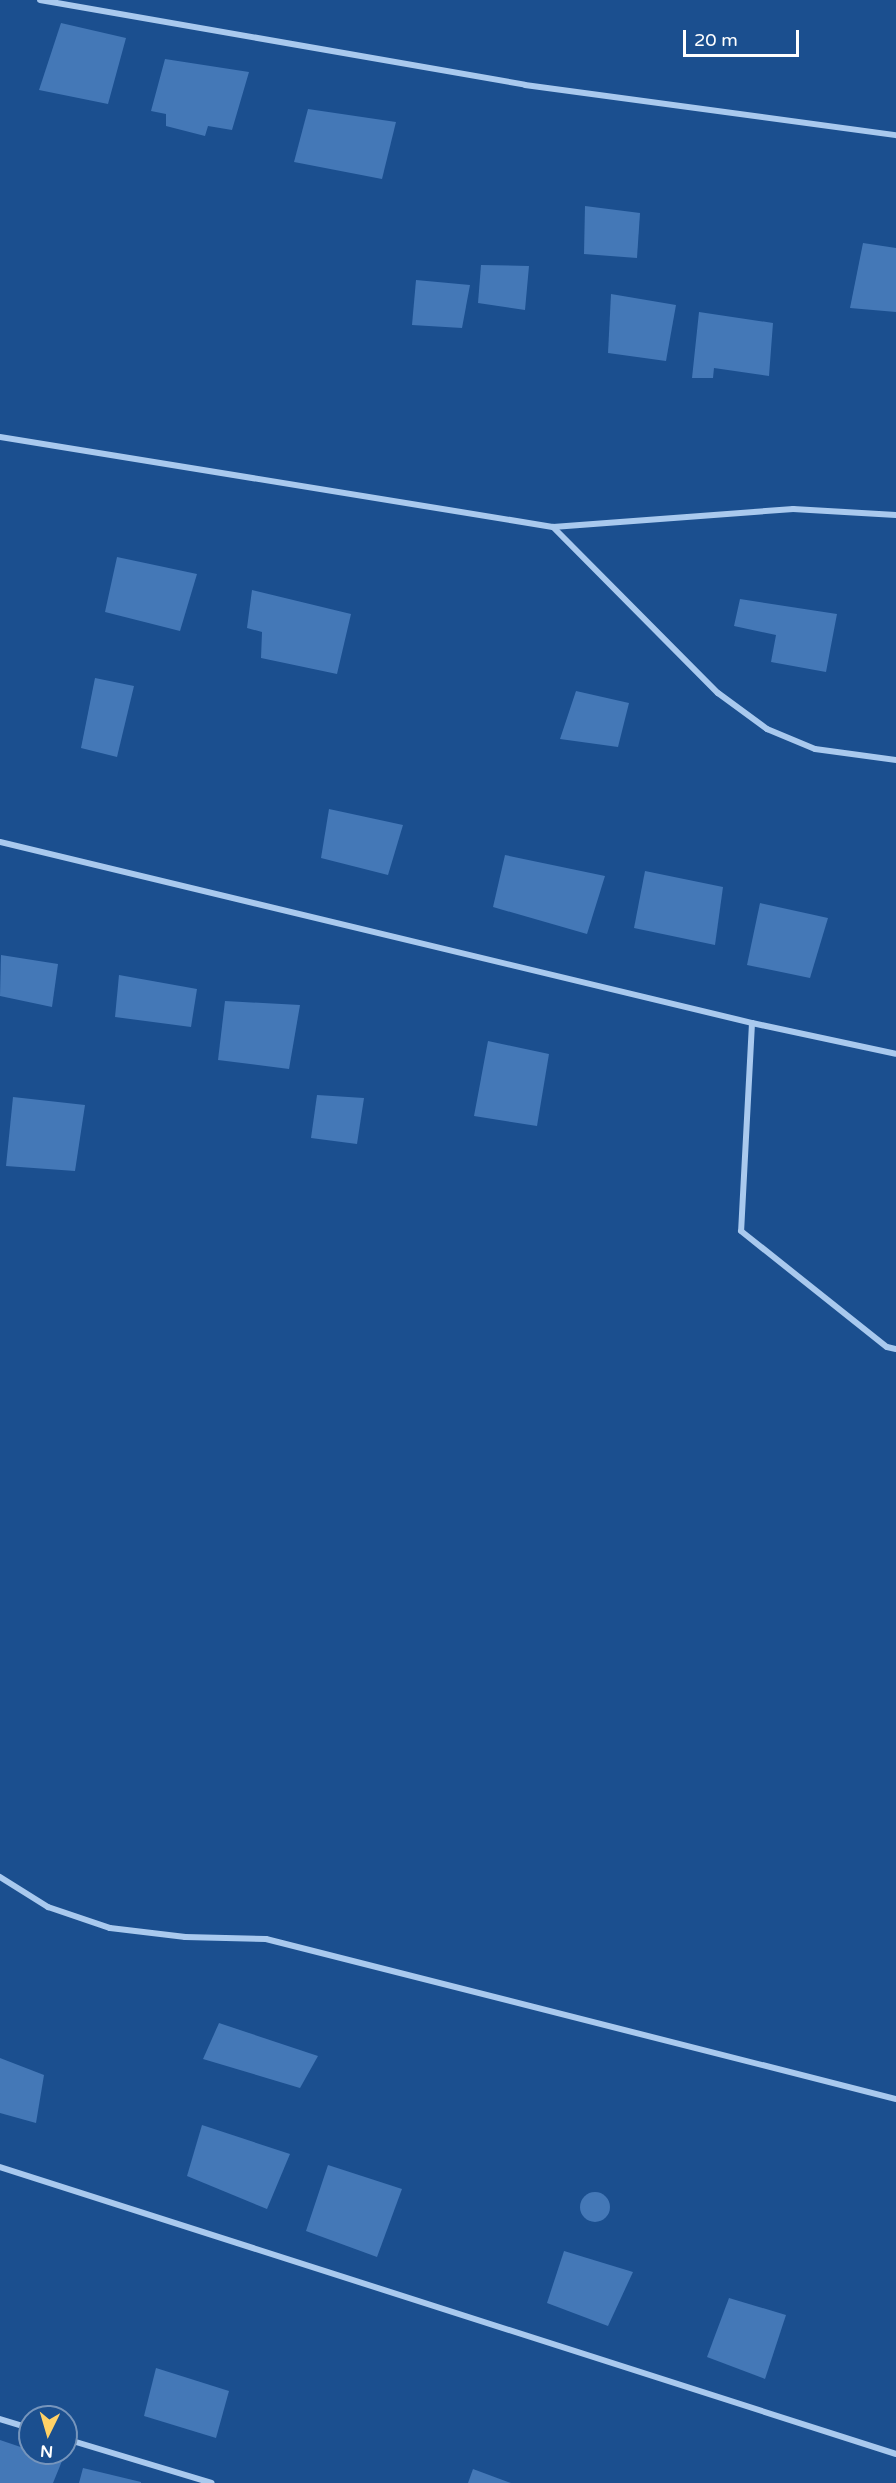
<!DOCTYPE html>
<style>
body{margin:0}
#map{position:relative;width:896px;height:2483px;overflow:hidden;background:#1b4f8f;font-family:"Varela Round",sans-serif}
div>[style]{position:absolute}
.building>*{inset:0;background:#4478b7}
.round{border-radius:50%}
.minor>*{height:6px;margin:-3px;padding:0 3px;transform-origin:3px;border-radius:3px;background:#a9c9ee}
span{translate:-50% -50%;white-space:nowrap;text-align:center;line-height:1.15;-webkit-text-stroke:5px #1b4f8f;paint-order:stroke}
.north{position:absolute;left:18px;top:2405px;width:60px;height:60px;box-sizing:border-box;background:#1b4f8f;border:2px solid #7695bc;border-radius:50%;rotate:185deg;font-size:16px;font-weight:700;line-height:24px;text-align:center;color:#fff}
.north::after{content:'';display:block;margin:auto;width:21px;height:27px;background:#ffd166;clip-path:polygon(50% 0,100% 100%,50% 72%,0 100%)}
.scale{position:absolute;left:683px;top:30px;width:116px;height:27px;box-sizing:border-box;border:3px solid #fff;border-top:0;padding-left:8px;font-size:18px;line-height:21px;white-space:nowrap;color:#fff;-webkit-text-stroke:4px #1b4f8f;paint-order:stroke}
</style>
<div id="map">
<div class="building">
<div style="clip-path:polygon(61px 23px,126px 38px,108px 104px,39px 90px)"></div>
<div style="clip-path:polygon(165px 59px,249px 72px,232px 130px,208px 126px,205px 136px,166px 126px,166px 114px,151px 111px)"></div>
<div style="clip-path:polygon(308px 109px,396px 122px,382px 179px,294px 162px)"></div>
<div style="clip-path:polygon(585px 206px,640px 213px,637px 258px,584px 254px)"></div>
<div style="clip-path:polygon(863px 243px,896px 248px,896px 312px,850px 308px)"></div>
<div style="clip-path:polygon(481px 265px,529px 266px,525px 310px,478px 303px)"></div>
<div style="clip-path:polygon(416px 280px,470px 285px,462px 328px,412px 325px)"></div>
<div style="clip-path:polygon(611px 294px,676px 305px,666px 361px,608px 353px)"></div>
<div style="clip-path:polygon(699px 312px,773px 323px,769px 376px,714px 368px,713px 378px,692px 378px)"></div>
<div style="clip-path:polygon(117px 557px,197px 574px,180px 631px,105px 612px)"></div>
<div style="clip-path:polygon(252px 590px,351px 614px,337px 674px,261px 658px,262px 632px,247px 628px)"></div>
<div style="clip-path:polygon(740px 599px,837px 614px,826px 672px,771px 662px,776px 635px,734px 626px)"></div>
<div style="clip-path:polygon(95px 678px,134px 686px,117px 757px,81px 748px)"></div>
<div style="clip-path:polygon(576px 691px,629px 703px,618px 747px,560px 739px)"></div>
<div style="clip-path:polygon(329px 809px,403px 825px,388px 875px,321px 858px)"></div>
<div style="clip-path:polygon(505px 855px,605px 876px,587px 934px,493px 907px)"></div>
<div style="clip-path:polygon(645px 871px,723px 887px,715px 945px,634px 928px)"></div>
<div style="clip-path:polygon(760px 903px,828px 918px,810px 978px,747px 965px)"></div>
<div style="clip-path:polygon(1px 955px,58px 964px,52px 1007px,0 996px)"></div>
<div style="clip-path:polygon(119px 975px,197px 989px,191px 1027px,115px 1017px)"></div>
<div style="clip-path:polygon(225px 1001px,300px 1005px,289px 1069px,218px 1060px)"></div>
<div style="clip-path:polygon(488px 1041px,549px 1054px,537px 1126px,474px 1116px)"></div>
<div style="clip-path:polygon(317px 1095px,364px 1098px,357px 1144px,311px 1138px)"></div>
<div style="clip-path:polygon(13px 1097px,85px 1105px,75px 1171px,6px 1166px)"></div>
<div style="clip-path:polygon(219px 2023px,318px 2056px,300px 2088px,203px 2059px)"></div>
<div style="clip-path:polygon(0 2058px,44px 2075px,36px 2123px,0 2113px)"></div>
<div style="clip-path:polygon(202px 2125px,290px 2154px,267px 2209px,187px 2176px)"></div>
<div style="clip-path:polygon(328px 2165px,402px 2189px,377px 2257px,306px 2231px)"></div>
<div class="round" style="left:580px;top:2192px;width:30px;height:30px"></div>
<div style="clip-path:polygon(564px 2251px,633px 2272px,608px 2326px,547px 2303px)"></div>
<div style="clip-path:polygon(729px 2298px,786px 2315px,765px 2379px,707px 2357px)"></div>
<div style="clip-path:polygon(156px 2368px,229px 2391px,216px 2438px,144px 2416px)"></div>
<div style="clip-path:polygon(0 2440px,62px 2461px,53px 2483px,0 2483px)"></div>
<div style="clip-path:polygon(83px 2468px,141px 2482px,141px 2483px,79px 2483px)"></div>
<div style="clip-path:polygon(473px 2469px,511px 2483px,468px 2483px)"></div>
</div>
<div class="minor">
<div style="left:40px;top:0;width:492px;rotate:9.9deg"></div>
<div style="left:525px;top:85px;width:374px;rotate:7.7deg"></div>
<div style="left:0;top:437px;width:560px;rotate:9.24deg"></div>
<div style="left:553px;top:527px;width:234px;rotate:45.2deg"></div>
<div style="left:718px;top:693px;width:61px;rotate:36.3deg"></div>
<div style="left:767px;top:729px;width:52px;rotate:22.6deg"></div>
<div style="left:815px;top:749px;width:82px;rotate:7.7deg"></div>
<div style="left:553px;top:527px;width:241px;rotate:-4.3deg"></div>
<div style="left:793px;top:509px;width:103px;rotate:3.3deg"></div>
<div style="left:0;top:842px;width:773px;rotate:13.53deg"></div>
<div style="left:752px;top:1023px;width:147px;rotate:12.1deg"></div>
<div style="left:752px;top:1023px;width:208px;rotate:93deg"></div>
<div style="left:741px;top:1231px;width:186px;rotate:38.5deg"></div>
<div style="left:887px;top:1347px;width:9px;rotate:13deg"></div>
<div style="left:0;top:1877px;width:57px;rotate:32deg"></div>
<div style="left:48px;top:1907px;width:65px;rotate:18.7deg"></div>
<div style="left:110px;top:1928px;width:76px;rotate:6.8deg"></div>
<div style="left:185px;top:1937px;width:81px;rotate:1.4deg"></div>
<div style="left:266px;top:1939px;width:650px;rotate:14.25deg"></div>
<div style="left:0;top:2167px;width:941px;rotate:17.76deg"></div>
<div style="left:0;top:2419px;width:31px;rotate:17deg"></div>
<div style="left:66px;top:2439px;width:152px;rotate:16.8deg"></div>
</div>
<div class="north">N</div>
<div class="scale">20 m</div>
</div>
